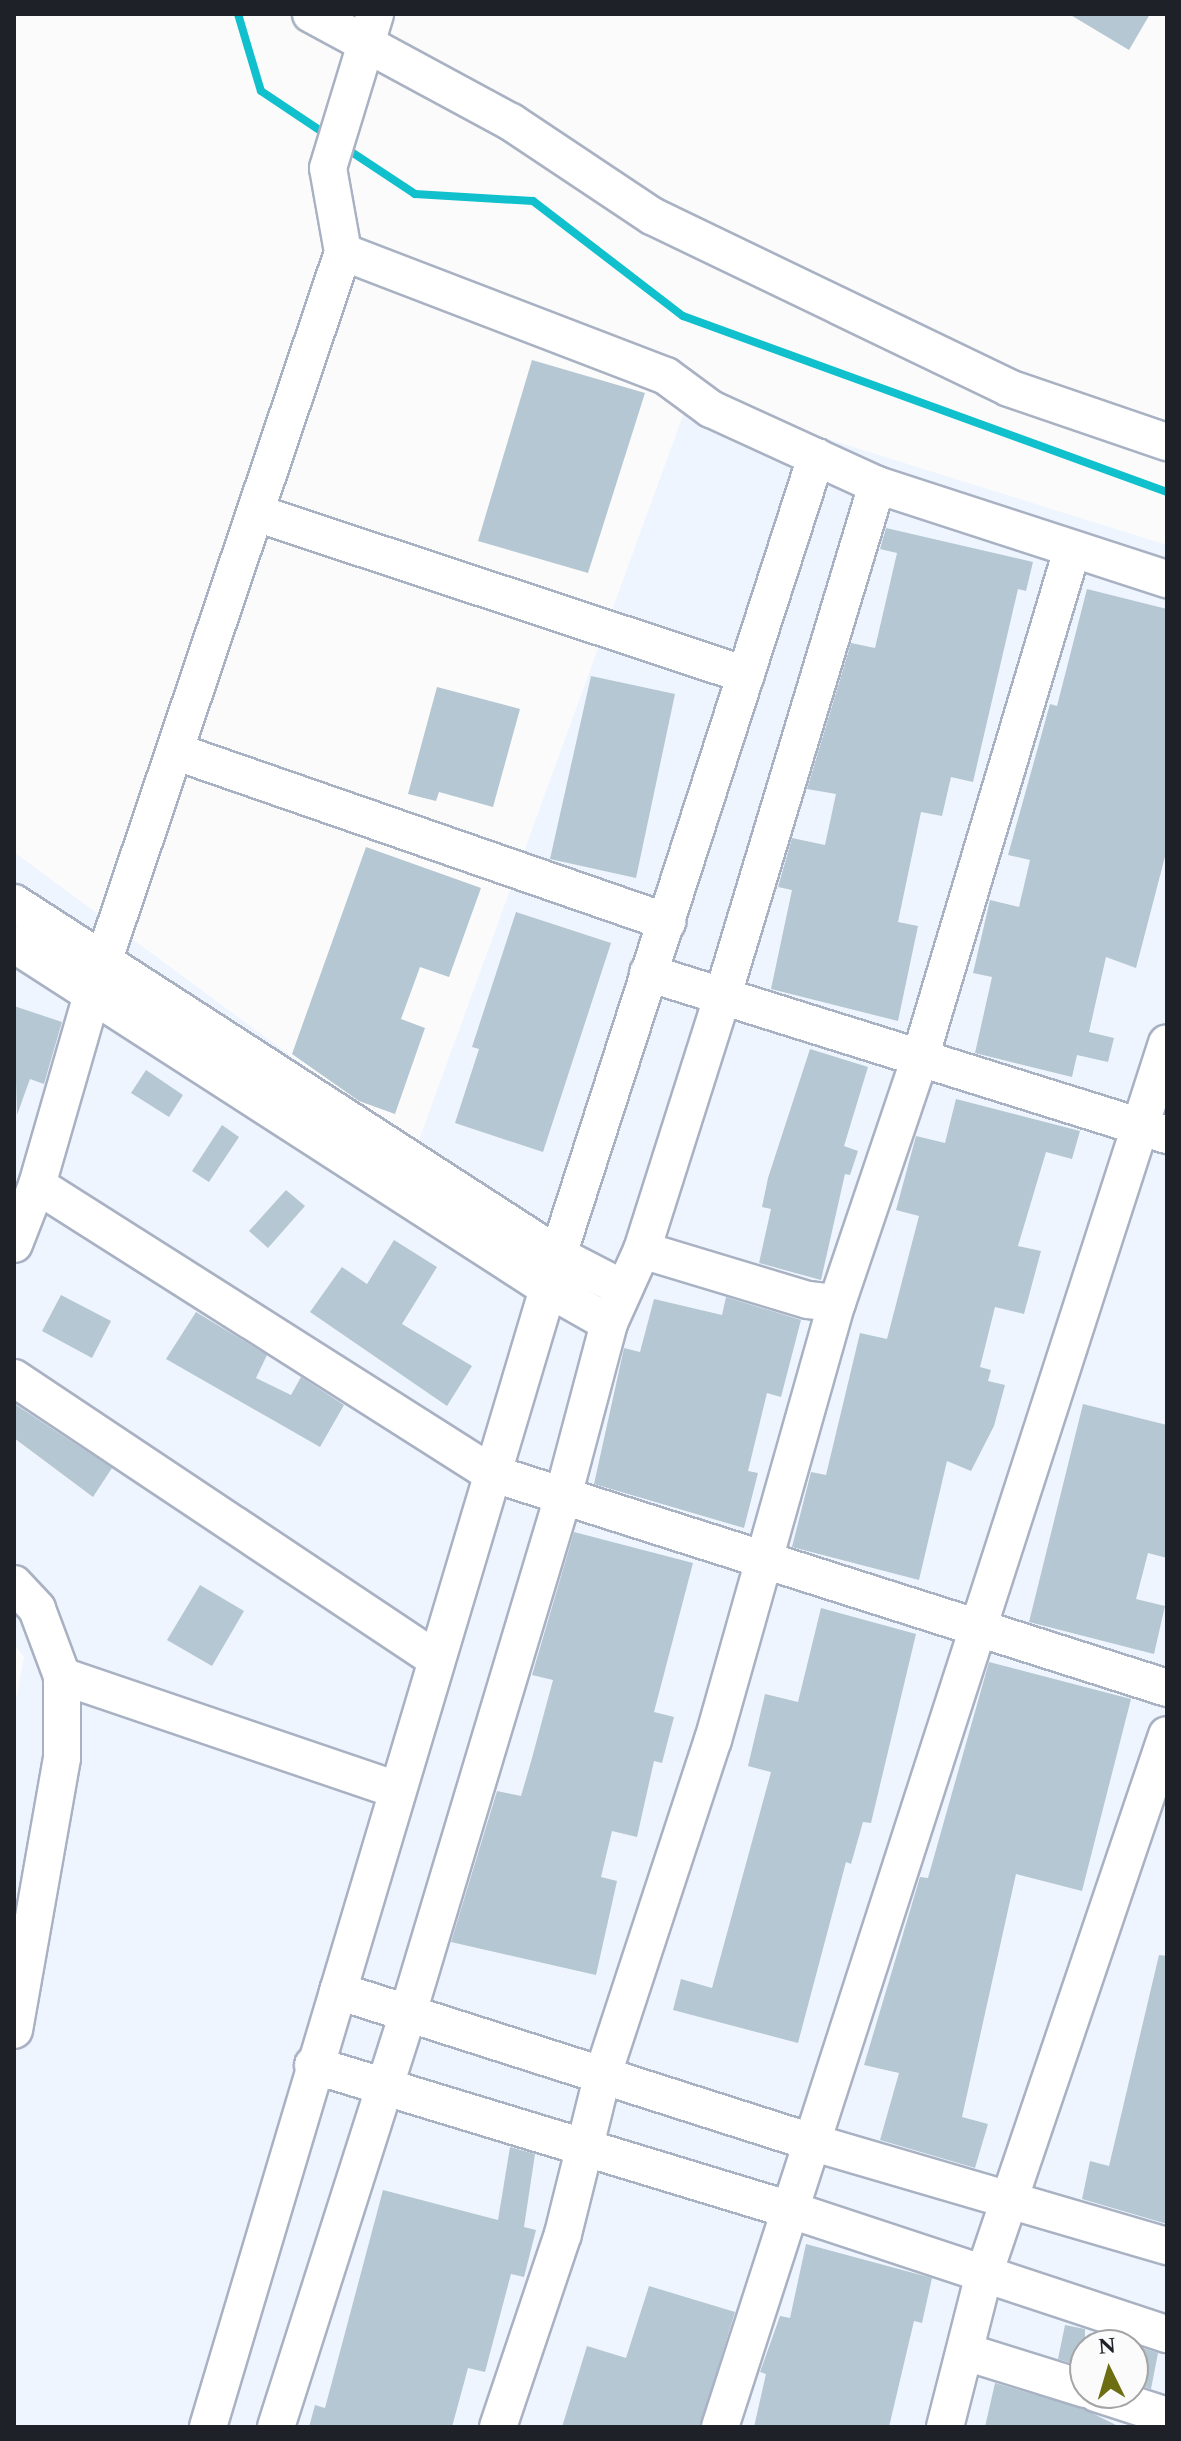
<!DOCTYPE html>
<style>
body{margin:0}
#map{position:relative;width:1181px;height:2441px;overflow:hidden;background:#fbfbfb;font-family:Spectral,serif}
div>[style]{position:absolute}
.built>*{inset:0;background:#eff5ff}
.stream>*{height:8px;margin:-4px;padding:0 4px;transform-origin:4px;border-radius:4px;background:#10c0cc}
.building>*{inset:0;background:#b4c7d2}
.roads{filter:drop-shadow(2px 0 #a9b2c3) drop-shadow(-2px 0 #a9b2c3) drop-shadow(0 2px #a9b2c3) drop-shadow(0 -2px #a9b2c3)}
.minor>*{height:36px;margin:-18px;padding:0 18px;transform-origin:18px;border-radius:18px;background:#fff}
span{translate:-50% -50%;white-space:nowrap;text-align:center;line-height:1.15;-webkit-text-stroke:7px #fbfbfb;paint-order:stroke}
.frame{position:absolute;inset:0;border:16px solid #1e2127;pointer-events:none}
.north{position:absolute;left:1069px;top:2329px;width:80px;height:80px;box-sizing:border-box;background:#fbfbfb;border:2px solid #a3a4a6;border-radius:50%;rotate:355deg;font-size:22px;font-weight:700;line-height:32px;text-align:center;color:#1e2127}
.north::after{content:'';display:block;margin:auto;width:28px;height:36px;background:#6c6e11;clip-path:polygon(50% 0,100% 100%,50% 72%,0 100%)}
</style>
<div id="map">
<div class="built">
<div style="clip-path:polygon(evenodd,690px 396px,1167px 545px,1167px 2427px,14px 2427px,14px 1709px,24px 1657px,14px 1644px,14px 852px,416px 1148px,690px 396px,1085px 2345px,1133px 2345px,1133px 2393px,1085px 2393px,1085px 2345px)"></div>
</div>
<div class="stream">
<div style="left:238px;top:14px;width:80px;rotate:73.4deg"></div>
<div style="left:261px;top:91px;width:83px;rotate:33.7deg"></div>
<div style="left:344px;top:147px;width:85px;rotate:33.5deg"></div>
<div style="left:415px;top:194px;width:118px;rotate:3.4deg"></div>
<div style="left:533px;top:201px;width:189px;rotate:37.5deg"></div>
<div style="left:683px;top:316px;width:515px;rotate:19.98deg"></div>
</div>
<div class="building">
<div style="clip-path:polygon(1069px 14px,1150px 14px,1129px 50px)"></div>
<div style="clip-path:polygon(532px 360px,645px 393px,588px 573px,478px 541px)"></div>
<div style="clip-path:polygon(886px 528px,1033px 562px,1026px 591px,1018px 589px,973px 782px,951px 777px,942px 816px,921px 812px,898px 922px,918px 926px,898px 1021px,771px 989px,792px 890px,778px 887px,792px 838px,825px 845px,836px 794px,807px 789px,851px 643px,875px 648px,897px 553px,880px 549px)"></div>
<div style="clip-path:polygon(1087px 589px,1167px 609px,1167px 849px,1136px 968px,1106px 957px,1089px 1032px,1114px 1038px,1108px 1062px,1077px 1055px,1072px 1077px,975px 1053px,992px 977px,973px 973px,990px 900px,1019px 907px,1030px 860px,1008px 855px,1050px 704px,1057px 706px)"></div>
<div style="clip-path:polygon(591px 676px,675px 694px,636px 878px,550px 859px)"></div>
<div style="clip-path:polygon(437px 687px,520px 709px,493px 807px,439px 792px,436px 801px,408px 794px)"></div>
<div style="clip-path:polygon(366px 847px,481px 888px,449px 977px,420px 967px,401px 1019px,425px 1028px,395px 1114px,359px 1101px,292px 1054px)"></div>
<div style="clip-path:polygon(516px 912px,611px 943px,543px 1152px,455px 1123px,479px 1049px,472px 1047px)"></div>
<div style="clip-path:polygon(14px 1006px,62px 1022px,44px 1084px,30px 1079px,17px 1115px)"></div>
<div style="clip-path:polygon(810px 1049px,868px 1067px,844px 1146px,858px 1151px,850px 1175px,845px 1174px,821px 1280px,759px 1263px,771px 1209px,762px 1207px,768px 1178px)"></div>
<div style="clip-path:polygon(146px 1070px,183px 1095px,169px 1117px,131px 1093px)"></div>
<div style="clip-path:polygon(956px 1099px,1080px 1131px,1072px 1159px,1046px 1152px,1018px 1246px,1041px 1251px,1024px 1314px,995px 1307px,980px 1367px,991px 1370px,988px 1381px,1005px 1385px,994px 1426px,971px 1471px,947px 1461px,919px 1580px,792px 1547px,811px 1472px,826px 1475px,860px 1333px,887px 1339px,919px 1216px,896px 1210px,916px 1136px,945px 1143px)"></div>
<div style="clip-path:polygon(222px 1125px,239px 1137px,209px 1182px,192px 1171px)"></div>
<div style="clip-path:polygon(286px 1190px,305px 1206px,268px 1248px,249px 1231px)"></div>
<div style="clip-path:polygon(394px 1240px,437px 1267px,402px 1324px,472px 1366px,447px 1406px,310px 1312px,342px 1267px,367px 1284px)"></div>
<div style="clip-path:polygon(61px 1295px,111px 1321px,92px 1358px,42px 1331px)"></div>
<div style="clip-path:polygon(726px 1297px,801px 1320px,781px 1397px,767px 1393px,748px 1471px,758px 1473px,744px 1528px,594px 1484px,624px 1348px,640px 1352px,654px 1299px,722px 1315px)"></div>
<div style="clip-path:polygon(196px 1312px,267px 1355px,256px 1378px,291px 1395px,301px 1377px,344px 1405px,320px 1447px,166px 1359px)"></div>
<div style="clip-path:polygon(1083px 1404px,1167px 1425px,1167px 1558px,1148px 1553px,1136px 1599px,1165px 1606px,1154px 1654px,1029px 1622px)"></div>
<div style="clip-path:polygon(16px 1405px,112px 1468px,93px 1497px,14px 1438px)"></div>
<div style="clip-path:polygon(574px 1532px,693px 1563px,654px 1712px,674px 1717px,662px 1763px,654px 1761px,637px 1837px,612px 1831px,601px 1877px,617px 1881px,596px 1975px,451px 1942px,497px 1791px,521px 1796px,532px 1758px,553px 1680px,532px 1675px)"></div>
<div style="clip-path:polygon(200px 1585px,244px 1611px,212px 1666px,167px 1640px)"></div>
<div style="clip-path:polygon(821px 1608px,916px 1634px,871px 1823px,863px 1822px,851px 1864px,846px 1862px,798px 2043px,673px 2010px,681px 1979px,712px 1988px,771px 1772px,748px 1766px,765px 1694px,798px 1702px)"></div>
<div style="clip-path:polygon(989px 1662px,1131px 1699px,1082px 1891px,1016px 1874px,962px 2117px,988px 2124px,975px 2168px,880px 2140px,899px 2073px,864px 2065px,920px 1877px,928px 1878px)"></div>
<div style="clip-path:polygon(1159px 1955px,1167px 1956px,1167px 2224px,1082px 2199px,1090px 2161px,1109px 2166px)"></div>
<div style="clip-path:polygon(510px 2147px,535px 2154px,524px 2227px,536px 2230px,524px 2277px,511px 2274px,485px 2372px,468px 2368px,452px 2427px,309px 2427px,315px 2405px,325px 2408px,383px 2190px,498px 2220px)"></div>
<div style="clip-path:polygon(806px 2244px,932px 2278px,922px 2323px,914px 2321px,889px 2427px,754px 2427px,766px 2374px,760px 2372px,780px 2316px,790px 2318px)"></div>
<div style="clip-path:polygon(649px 2286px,735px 2312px,700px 2427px,562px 2427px,587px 2346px,626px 2358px)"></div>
<div style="clip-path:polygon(1065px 2325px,1085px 2329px,1085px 2367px,1058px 2359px)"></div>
<div style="clip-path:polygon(1133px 2345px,1158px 2353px,1151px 2389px,1133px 2383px)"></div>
<div style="clip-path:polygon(995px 2383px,1084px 2409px,1120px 2427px,985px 2427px)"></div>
</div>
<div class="roads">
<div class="minor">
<div style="left:311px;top:14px;width:227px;rotate:28.4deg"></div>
<div style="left:511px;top:122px;width:169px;rotate:33.7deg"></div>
<div style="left:652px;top:216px;width:396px;rotate:25.7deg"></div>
<div style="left:1009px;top:388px;width:167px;rotate:18.9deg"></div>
<div style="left:343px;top:252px;width:346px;rotate:21deg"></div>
<div style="left:666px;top:376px;width:56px;rotate:36.3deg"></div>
<div style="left:711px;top:409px;width:183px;rotate:24.6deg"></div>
<div style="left:877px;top:485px;width:305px;rotate:18deg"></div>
<div style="left:256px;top:513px;width:516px;rotate:18.29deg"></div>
<div style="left:177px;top:752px;width:519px;rotate:19.13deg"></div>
<div style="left:14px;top:903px;width:648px;rotate:32.91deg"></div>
<div style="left:558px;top:1255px;width:74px;rotate:27.3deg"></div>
<div style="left:14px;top:944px;width:637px;rotate:32.82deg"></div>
<div style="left:549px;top:1289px;width:69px;rotate:29.5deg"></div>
<div style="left:648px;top:973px;width:544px;rotate:17.34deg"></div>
<div style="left:37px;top:1185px;width:538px;rotate:32.39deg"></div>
<div style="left:491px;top:1473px;width:709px;rotate:17.64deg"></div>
<div style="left:14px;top:1244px;width:63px;rotate:-68.7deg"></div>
<div style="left:37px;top:1185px;width:195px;rotate:-73.9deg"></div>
<div style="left:91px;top:998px;width:787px;rotate:-71.33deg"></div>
<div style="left:343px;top:252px;width:85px;rotate:-100.1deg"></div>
<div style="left:328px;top:168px;width:161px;rotate:-73deg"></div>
<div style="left:642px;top:1250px;width:173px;rotate:16.8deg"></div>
<div style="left:808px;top:1300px;width:29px;rotate:6deg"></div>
<div style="left:14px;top:1378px;width:505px;rotate:33.69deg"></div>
<div style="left:14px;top:1584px;width:34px;rotate:47deg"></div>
<div style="left:37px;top:1609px;width:72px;rotate:69.5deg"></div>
<div style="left:62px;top:1676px;width:82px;rotate:90deg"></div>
<div style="left:62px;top:1758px;width:276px;rotate:100deg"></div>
<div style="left:62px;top:1676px;width:353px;rotate:18.8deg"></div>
<div style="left:338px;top:1991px;width:497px;rotate:17.7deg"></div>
<div style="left:811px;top:2142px;width:371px;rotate:16.3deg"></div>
<div style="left:313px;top:2065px;width:496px;rotate:16.9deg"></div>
<div style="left:788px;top:2209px;width:399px;rotate:18.3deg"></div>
<div style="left:966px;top:2352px;width:125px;rotate:17.3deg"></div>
<div style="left:1096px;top:2393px;width:75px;rotate:17.9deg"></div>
<div style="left:208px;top:2427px;width:1223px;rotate:-73.37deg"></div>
<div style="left:558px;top:1255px;width:839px;rotate:-72.08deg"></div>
<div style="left:276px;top:2427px;width:431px;rotate:-72.3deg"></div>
<div style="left:407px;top:2016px;width:539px;rotate:-73.28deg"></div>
<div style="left:562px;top:1500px;width:183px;rotate:-75.1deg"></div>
<div style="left:609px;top:1323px;width:80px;rotate:-65.7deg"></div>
<div style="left:642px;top:1250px;width:268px;rotate:-72.4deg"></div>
<div style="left:723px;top:995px;width:533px;rotate:-73.2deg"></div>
<div style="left:498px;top:2427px;width:204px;rotate:-71.4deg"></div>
<div style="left:563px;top:2234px;width:162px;rotate:-76deg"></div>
<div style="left:602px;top:2077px;width:355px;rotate:-71.8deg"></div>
<div style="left:713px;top:1740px;width:454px;rotate:-74.2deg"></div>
<div style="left:837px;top:1303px;width:259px;rotate:-71.3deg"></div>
<div style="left:920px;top:1058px;width:530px;rotate:-73.34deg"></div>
<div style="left:720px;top:2427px;width:1454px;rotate:-72.1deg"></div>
<div style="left:945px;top:2427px;width:158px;rotate:-75.7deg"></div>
<div style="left:984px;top:2274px;width:569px;rotate:-71.25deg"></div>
</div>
</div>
<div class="frame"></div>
<div class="north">N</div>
</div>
